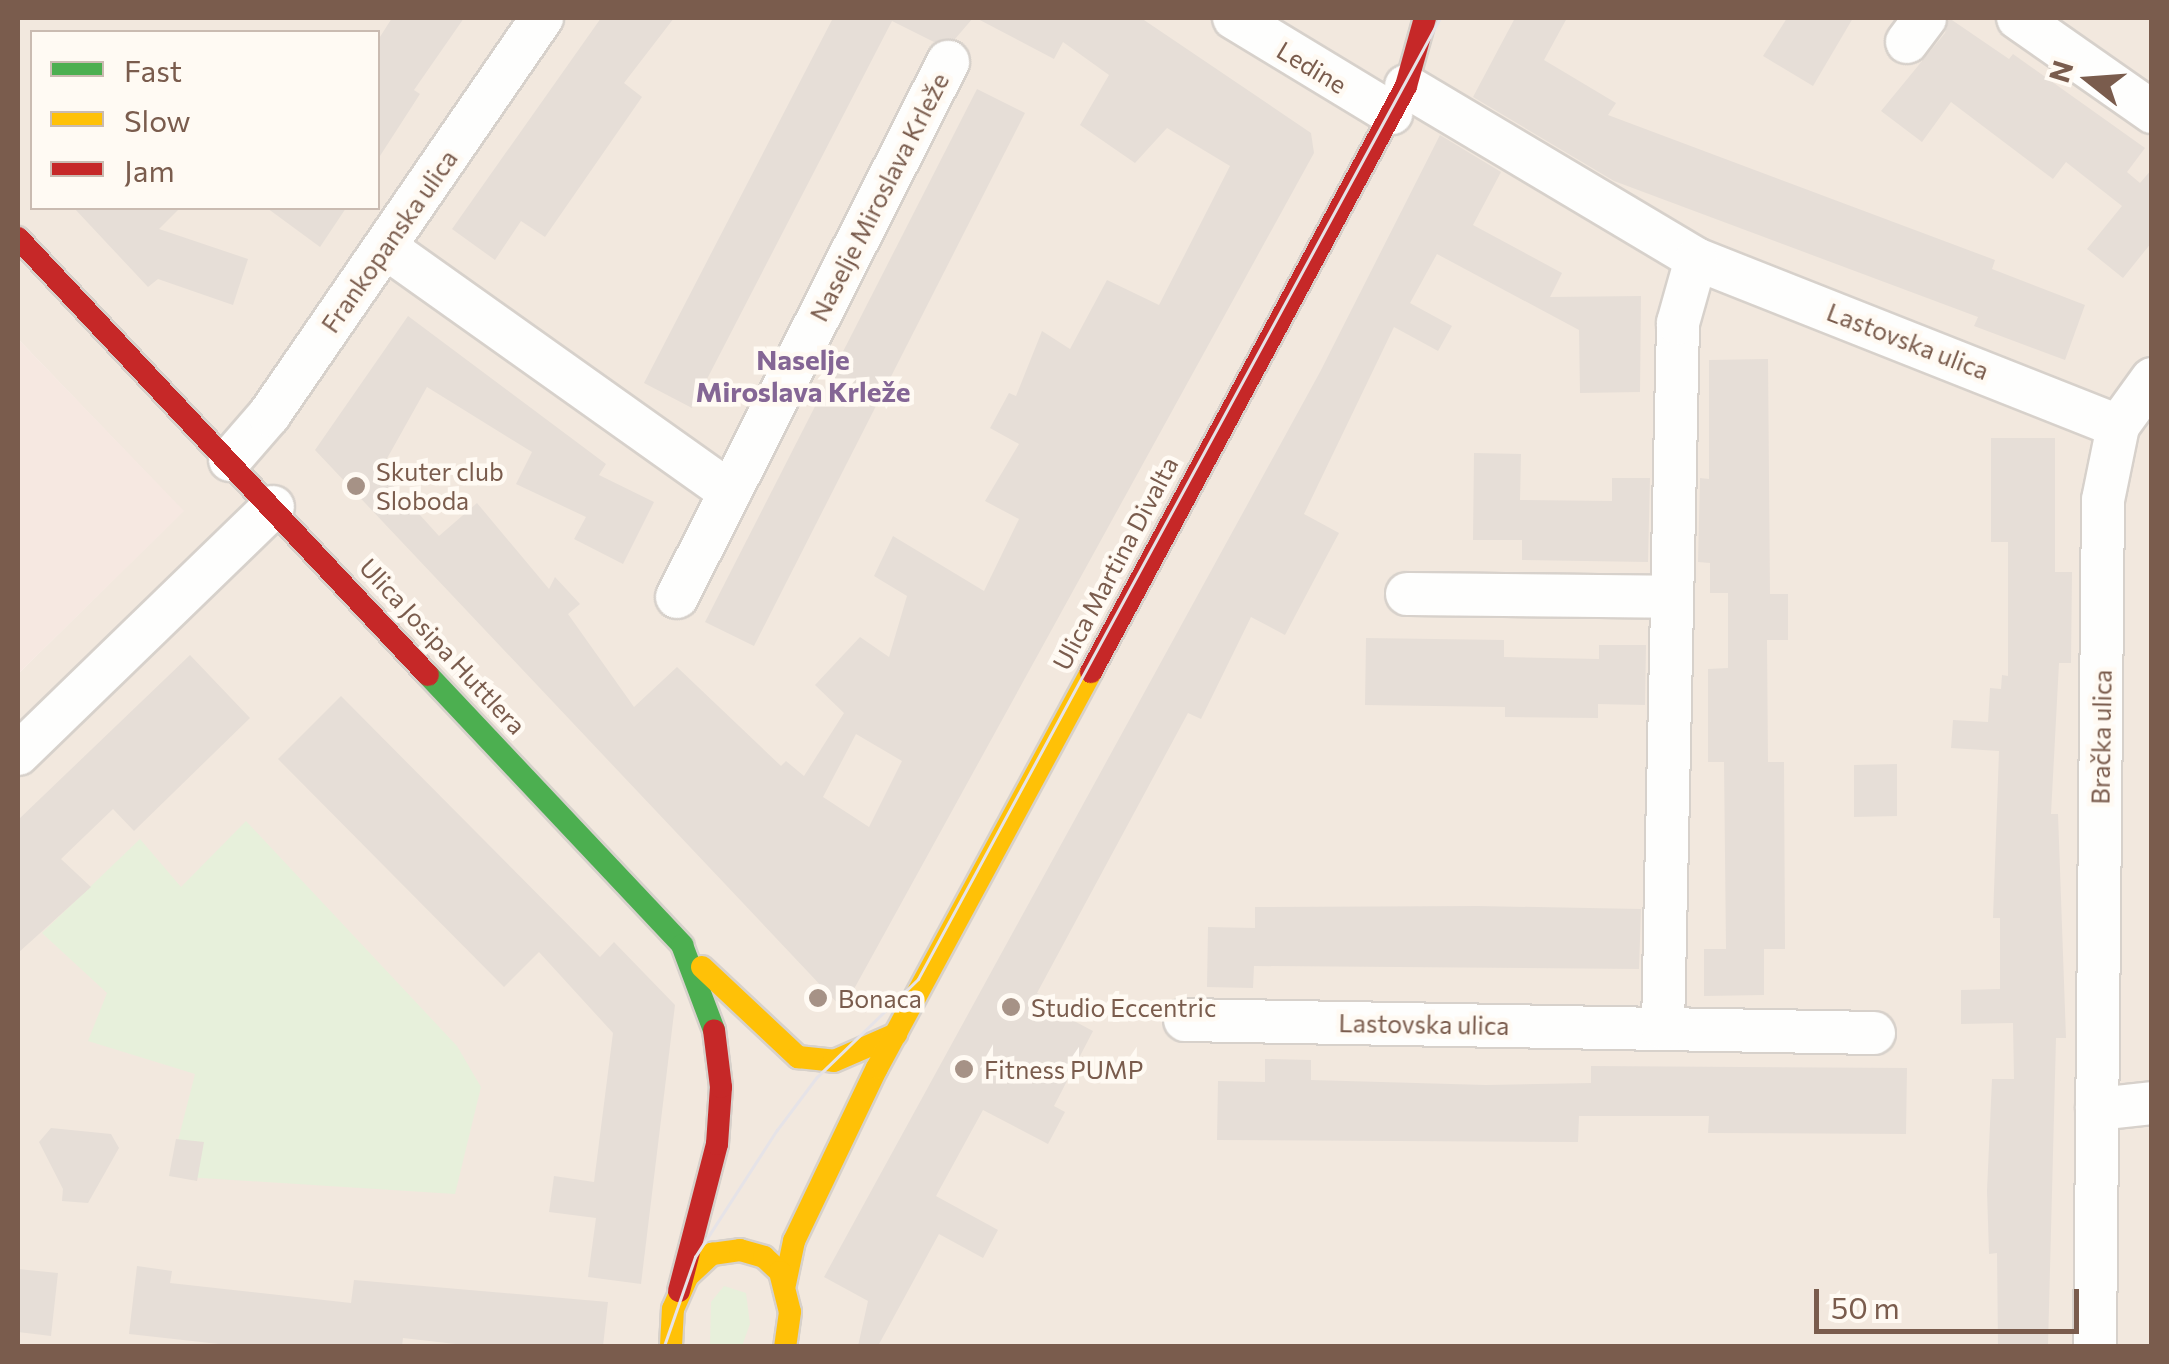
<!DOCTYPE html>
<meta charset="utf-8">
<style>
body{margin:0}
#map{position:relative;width:2169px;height:1364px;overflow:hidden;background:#f9f5f0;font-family:Commissioner,sans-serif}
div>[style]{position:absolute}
.residential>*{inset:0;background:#f2e8de}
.commercial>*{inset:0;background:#f6e8e1}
.green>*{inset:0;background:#e7f0db}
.building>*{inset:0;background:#e6ded7}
.roads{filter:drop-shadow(2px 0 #d7d1cb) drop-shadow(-2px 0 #d7d1cb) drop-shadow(0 2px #d7d1cb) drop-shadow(0 -2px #d7d1cb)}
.street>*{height:42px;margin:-21px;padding:0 21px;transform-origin:21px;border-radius:21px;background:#fefefd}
.fast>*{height:22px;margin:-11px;padding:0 11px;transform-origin:11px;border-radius:11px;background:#4caf50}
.slow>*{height:22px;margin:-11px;padding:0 11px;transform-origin:11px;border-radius:11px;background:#ffc107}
.jam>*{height:22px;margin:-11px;padding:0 11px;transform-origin:11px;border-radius:11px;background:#c62828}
.tram>*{height:2.5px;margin:-1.25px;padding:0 1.25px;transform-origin:1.25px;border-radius:1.25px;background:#e6e3e7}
.dots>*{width:28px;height:28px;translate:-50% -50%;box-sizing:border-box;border:5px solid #fffaf3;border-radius:50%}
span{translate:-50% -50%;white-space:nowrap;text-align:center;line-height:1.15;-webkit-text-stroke:9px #fffaf3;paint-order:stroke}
.street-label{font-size:25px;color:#7a5c4d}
.poi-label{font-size:25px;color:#7a5c4d}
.left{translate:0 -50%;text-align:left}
.neighbourhood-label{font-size:28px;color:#846695;font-weight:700}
.frame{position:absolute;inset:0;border:20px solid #7a5c4d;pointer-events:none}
.legend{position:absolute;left:30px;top:30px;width:350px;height:180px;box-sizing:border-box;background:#fffaf3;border:2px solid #cabbb1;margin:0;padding:12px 18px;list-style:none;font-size:30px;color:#7a5c4d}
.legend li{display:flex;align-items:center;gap:20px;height:50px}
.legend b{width:50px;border:2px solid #cabbb1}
.north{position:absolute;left:2039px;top:30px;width:100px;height:100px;-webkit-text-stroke:8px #fffaf3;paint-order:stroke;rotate:287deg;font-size:28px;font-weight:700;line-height:40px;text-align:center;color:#7a5c4d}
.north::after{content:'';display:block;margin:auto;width:35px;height:45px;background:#7a5c4d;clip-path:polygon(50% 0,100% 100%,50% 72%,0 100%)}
.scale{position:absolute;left:1814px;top:1289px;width:265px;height:45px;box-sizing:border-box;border:5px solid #7a5c4d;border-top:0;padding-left:12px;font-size:30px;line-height:35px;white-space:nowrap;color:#7a5c4d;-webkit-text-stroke:8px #fffaf3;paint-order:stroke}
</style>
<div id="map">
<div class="residential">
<div style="clip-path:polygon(evenodd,18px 18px,2151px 18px,2151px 1346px,18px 1346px,18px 674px,183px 511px,18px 339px,18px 18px,32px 32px,378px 32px,378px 208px,32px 208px,32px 32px)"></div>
</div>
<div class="commercial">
<div style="clip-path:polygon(18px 339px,184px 511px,18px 674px)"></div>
</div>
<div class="green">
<div style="clip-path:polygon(246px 821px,457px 1046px,481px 1087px,455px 1194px,169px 1176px,195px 1074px,88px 1041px,107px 993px,42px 933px,140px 839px,181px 887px)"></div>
<div style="clip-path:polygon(724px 1286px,746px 1293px,750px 1324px,742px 1346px,710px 1346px,711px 1302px)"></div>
</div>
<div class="building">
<div style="clip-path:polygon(392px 18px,464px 18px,414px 90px,420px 94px,378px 159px,378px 40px)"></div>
<div style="clip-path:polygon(601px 18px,674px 18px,624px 83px,642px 97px,545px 237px,521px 221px,495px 260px,452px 229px)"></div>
<div style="clip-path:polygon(833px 18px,973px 18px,955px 39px,934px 42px,892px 21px,692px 408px,644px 383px)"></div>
<div style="clip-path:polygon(evenodd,976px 18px,1141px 18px,1311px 133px,1314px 153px,843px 1009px,315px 450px,408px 316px,606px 464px,599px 475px,654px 502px,623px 564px,574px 539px,586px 517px,516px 484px,532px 452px,427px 387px,380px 471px,439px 536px,477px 503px,549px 589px,555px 577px,580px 604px,568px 614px,634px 707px,677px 667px,781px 766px,786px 761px,804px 776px,844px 713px,815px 685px,860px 637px,889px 657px,907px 596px,874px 576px,893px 536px,984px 591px,1019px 519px,985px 501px,1019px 444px,990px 428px,1009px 393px,1016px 396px,1042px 331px,1070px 349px,1107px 280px,1159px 305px,1230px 166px,1167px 128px,1135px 163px,1080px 125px,1109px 75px,1063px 42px,1054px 59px,976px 18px,856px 734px,902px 761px,869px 827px,823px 797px,856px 734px)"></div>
<div style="clip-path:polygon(1515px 18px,1567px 18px,1544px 60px,1616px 103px,1608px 115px,1995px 260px,1992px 269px,2085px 305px,2065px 360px,1974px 326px,1978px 317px,1614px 181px,1473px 97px)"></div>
<div style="clip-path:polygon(1787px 18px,1853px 18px,1813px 86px,1763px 56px)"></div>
<div style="clip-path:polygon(1949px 18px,2009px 59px,2013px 54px,2145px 148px,2127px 172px,2140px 183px,2152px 169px,2152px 242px,2123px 278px,2087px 249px,2122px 206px,2066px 162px,2053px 179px,1951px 102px,1922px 142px,1881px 111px,1945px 33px)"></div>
<div style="clip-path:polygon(977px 89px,1025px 113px,754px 646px,705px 622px)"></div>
<div style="clip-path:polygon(1440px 135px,1501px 172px,1473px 225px,1562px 273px,1550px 297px,1641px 296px,1640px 392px,1580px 393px,1579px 330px,1437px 254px,1410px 303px,1452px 326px,1438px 351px,1394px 327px,1304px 514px,1339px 533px,1285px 635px,1251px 617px,1201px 719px,1188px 713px,1037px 993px,1045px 997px,1042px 1004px,1093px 1031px,1054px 1106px,1065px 1112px,1048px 1144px,983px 1110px,936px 1196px,998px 1230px,983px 1258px,939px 1234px,878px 1346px,858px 1346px,868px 1301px,824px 1277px,1320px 372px)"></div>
<div style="clip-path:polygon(74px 208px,180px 208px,159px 229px,248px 259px,233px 305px,158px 279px,148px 287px)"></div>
<div style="clip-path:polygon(267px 208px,346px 208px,320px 247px)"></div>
<div style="clip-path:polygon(1768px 359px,1770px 594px,1788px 594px,1788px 640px,1767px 640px,1768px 762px,1784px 762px,1785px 949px,1764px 949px,1764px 995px,1704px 996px,1704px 949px,1726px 949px,1724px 762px,1708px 762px,1708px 669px,1728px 668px,1728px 593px,1710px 593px,1710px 563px,1698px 562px,1700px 478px,1709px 479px,1709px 360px)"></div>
<div style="clip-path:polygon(1991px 438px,2055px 438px,2055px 572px,2072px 572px,2071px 663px,2059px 663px,2051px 814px,2058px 814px,2066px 1038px,2056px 1038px,2048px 1346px,1998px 1346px,1997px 1253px,1989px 1254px,1987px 1191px,1992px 1079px,2014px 1079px,2013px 1023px,1961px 1024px,1961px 990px,2000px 989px,2000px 918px,1993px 918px,1999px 751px,1951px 748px,1953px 720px,1988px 722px,1990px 688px,2001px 689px,2002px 675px,2008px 676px,2008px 542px,1991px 542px)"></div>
<div style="clip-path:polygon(1474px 453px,1521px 454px,1520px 500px,1612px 501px,1612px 478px,1650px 478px,1648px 562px,1522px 560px,1522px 540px,1473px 540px)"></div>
<div style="clip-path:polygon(1366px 638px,1504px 640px,1504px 657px,1599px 659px,1599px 645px,1646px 645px,1645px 705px,1598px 704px,1598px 718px,1505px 717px,1505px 707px,1365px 705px)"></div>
<div style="clip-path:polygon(190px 655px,250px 718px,134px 831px,113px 809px,61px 859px,91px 887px,18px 953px,18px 820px)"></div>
<div style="clip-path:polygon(341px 696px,600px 957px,614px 942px,675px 1005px,641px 1284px,588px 1277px,596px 1218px,549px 1212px,554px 1176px,594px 1182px,613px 1033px,539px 952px,504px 987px,278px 759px)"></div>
<div style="clip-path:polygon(1897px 764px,1897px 816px,1854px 817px,1854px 765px)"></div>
<div style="clip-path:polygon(1478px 906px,1641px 909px,1639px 969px,1254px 966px,1253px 988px,1207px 987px,1208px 927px,1255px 928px,1255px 907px)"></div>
<div style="clip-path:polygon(1265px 1059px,1311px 1060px,1311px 1080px,1486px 1085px,1591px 1083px,1591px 1066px,1907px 1068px,1906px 1134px,1708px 1133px,1709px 1116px,1579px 1116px,1578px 1142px,1217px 1140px,1218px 1081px,1265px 1082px)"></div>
<div style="clip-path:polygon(51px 1128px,111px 1134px,119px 1148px,88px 1203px,62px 1201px,63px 1189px,39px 1142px)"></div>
<div style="clip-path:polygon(176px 1139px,204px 1142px,197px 1181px,169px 1176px)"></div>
<div style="clip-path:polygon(137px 1266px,172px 1271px,170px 1283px,351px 1303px,354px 1280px,608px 1302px,603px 1346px,473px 1346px,403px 1338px,402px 1346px,237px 1346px,129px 1334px)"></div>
<div style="clip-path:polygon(18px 1269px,58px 1273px,51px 1336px,18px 1332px)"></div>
</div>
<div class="roads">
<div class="street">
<div style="left:1234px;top:18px;width:184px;rotate:31.2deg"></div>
<div style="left:2018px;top:18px;width:164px;rotate:35deg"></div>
<div style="left:1907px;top:42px;width:30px;rotate:-53deg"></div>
<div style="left:1406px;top:86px;width:338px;rotate:30.8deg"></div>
<div style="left:1696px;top:259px;width:454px;rotate:21.6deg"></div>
<div style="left:385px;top:247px;width:423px;rotate:35.4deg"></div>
<div style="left:230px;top:460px;width:60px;rotate:-49.1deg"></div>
<div style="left:269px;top:415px;width:482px;rotate:-55.5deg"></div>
<div style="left:1407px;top:594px;width:265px;rotate:0.6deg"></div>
<div style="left:677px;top:597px;width:600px;rotate:-63.14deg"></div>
<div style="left:18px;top:754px;width:355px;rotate:-44.1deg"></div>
<div style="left:1185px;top:1020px;width:689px;rotate:1.08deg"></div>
<div style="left:1663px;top:1028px;width:705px;rotate:-88.78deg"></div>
<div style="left:1678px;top:323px;width:66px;rotate:-74.3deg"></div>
<div style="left:2097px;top:1109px;width:55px;rotate:-6.2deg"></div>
<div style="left:2095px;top:1346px;width:846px;rotate:-89.46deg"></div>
<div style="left:2103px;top:500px;width:76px;rotate:-78.5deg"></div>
<div style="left:2118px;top:426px;width:58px;rotate:-54.1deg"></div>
</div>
<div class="fast">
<div style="left:428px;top:675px;width:371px;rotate:46.7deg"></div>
<div style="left:682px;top:945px;width:91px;rotate:69.4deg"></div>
</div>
<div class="slow">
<div style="left:702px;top:967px;width:132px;rotate:43.2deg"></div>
<div style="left:798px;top:1057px;width:36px;rotate:6deg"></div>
<div style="left:834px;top:1061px;width:68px;rotate:-23.5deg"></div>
<div style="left:785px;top:1284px;width:44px;rotate:-78.2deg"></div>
<div style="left:794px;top:1241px;width:192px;rotate:-64.4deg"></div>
<div style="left:877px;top:1068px;width:450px;rotate:-61.6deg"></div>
<div style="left:671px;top:1346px;width:37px;rotate:-87deg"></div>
<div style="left:673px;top:1309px;width:36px;rotate:-66deg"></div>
<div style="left:688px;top:1276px;width:33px;rotate:-43deg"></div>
<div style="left:712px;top:1254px;width:28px;rotate:-8deg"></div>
<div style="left:740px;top:1250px;width:25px;rotate:16deg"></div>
<div style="left:764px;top:1257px;width:22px;rotate:43deg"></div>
<div style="left:780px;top:1272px;width:41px;rotate:76deg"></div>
<div style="left:790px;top:1312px;width:34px;rotate:98deg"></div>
</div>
<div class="jam">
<div style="left:18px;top:238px;width:599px;rotate:46.83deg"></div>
<div style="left:1091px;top:672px;width:665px;rotate:-61.74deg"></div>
<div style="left:1406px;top:86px;width:71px;rotate:-74.4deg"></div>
<div style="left:679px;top:1291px;width:152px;rotate:-75.5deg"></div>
<div style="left:717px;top:1144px;width:57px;rotate:-86deg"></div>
<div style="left:721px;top:1087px;width:57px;rotate:-97deg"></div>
</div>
</div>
<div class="tram">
<div style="left:664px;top:1346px;width:94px;rotate:-70.8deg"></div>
<div style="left:695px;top:1257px;width:151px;rotate:-57.2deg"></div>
<div style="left:777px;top:1130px;width:65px;rotate:-53.1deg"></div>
<div style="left:816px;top:1078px;width:142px;rotate:-44.1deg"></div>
<div style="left:918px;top:979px;width:1094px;rotate:-61.49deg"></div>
</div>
<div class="dots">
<div style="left:356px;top:486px;background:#a69286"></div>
<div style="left:818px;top:998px;background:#a69286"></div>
<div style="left:1011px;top:1007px;background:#a69286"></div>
<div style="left:964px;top:1069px;background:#a69286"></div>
</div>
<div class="street-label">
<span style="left:1312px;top:67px;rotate:31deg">Ledine</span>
<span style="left:879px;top:197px;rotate:-63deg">Naselje Miroslava Krleže</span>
<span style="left:389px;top:241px;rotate:-55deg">Frankopanska ulica</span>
<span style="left:1908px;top:341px;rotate:21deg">Lastovska ulica</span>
<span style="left:1115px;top:563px;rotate:-62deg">Ulica Martina Divalta</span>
<span style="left:443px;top:646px;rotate:47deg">Ulica Josipa Huttlera</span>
<span style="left:2101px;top:737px;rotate:-89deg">Bračka ulica</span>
<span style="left:1424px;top:1024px;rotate:1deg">Lastovska ulica</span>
</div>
<div class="poi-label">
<span class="left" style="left:376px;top:486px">Skuter club<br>Sloboda</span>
<span class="left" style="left:838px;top:998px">Bonaca</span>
<span class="left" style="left:1031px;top:1007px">Studio Eccentric</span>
<span class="left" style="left:984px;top:1069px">Fitness PUMP</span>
</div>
<div class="neighbourhood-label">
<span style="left:803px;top:375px">Naselje<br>Miroslava Krleže</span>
</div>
<div class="frame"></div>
<ul class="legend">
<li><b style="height:12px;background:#4caf50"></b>Fast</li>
<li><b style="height:12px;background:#ffc107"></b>Slow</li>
<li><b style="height:12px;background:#c62828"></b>Jam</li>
</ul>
<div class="north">N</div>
<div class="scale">50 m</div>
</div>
